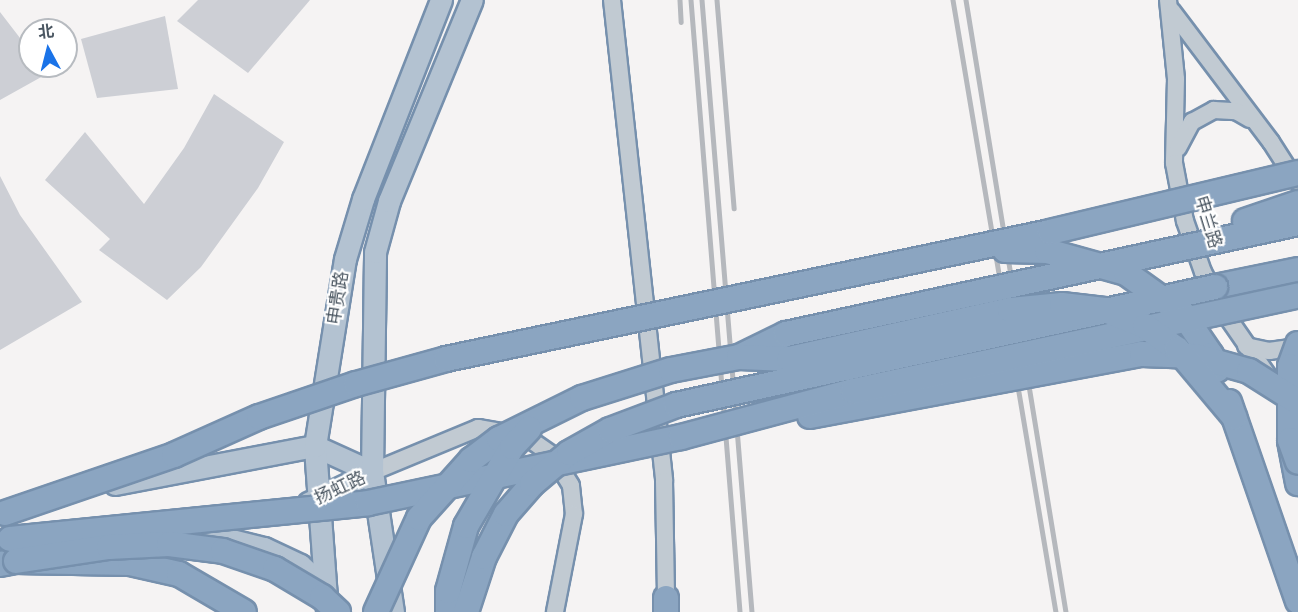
<!DOCTYPE html>
<meta charset="utf-8">
<style>
body{margin:0}
#map{position:relative;width:1298px;height:612px;overflow:hidden;background:#f5f3f3;font-family:Helvetica,"Noto Sans SC",sans-serif}
div>[style]{position:absolute}
.building>*{inset:0;background:#cdcfd5}
.roads{filter:drop-shadow(2px 0 #7690ad) drop-shadow(-2px 0 #7690ad) drop-shadow(0 2px #7690ad) drop-shadow(0 -2px #7690ad)}
.minor>*{height:16px;margin:-8px;padding:0 8px;transform-origin:8px;border-radius:8px;background:#c1cad2}
.major>*{height:21px;margin:-10.5px;padding:0 10.5px;transform-origin:10.5px;border-radius:10.5px;background:#b3c2d1}
.highway>*{height:24px;margin:-12px;padding:0 12px;transform-origin:12px;border-radius:12px;background:#8ba5c1}
.rail>*{height:4.5px;margin:-2.25px;padding:0 2.25px;transform-origin:2.25px;border-radius:2.25px;background:#b5b8bd}
.bridges{filter:drop-shadow(2px 0 #7690ad) drop-shadow(-2px 0 #7690ad) drop-shadow(0 2px #7690ad) drop-shadow(0 -2px #7690ad)}
.highway-bridge>*{height:24px;margin:-12px;padding:0 12px;transform-origin:12px;border-radius:12px;background:#8ba5c1}
span{translate:-50% -50%;white-space:nowrap;text-align:center;line-height:1.15;-webkit-text-stroke:4.5px #fff;paint-order:stroke}
.street-label{font-size:18px;color:#4a5661}
.north{position:absolute;left:18px;top:18px;width:60px;height:60px;box-sizing:border-box;background:#fff;border:2px solid #b7bbc0;border-radius:50%;rotate:353deg;font-size:16px;font-weight:700;line-height:24px;text-align:center;color:#4a5661}
.north::after{content:'';display:block;margin:auto;width:21px;height:27px;background:#1a73e8;clip-path:polygon(50% 0,100% 100%,50% 72%,0 100%)}
</style>
<div id="map">
<div class="building">
<div style="clip-path:polygon(198px 0,310px 0,248px 73px,177px 21px)"></div>
<div style="clip-path:polygon(0 12px,30px 51px,30px 66px,61px 66px,0 100px)"></div>
<div style="clip-path:polygon(165px 16px,178px 89px,97px 98px,81px 39px)"></div>
<div style="clip-path:polygon(214px 94px,284px 142px,258px 188px,201px 267px,167px 300px,99px 250px,110px 239px,45px 180px,85px 132px,144px 204px,184px 148px)"></div>
<div style="clip-path:polygon(0 176px,20px 215px,82px 302px,0 350px)"></div>
</div>
<div class="roads">
<div class="minor">
<div style="left:612px;top:0;width:484px;rotate:83.8deg"></div>
<div style="left:664px;top:481px;width:117px;rotate:89deg"></div>
<div style="left:1168px;top:0;width:79px;rotate:84.2deg"></div>
<div style="left:1176px;top:79px;width:84px;rotate:91.4deg"></div>
<div style="left:1174px;top:163px;width:59px;rotate:79.3deg"></div>
<div style="left:1185px;top:221px;width:54px;rotate:70.6deg"></div>
<div style="left:1203px;top:272px;width:49px;rotate:61.9deg"></div>
<div style="left:1226px;top:315px;width:79px;rotate:55.3deg"></div>
<div style="left:1172px;top:11px;width:164px;rotate:52.9deg"></div>
<div style="left:1271px;top:142px;width:46px;rotate:57.3deg"></div>
<div style="left:1178px;top:148px;width:30px;rotate:-62deg"></div>
<div style="left:1192px;top:122px;width:25px;rotate:-29deg"></div>
<div style="left:1214px;top:110px;width:22px;rotate:3deg"></div>
<div style="left:1236px;top:111px;width:16px;rotate:30deg"></div>
<div style="left:1246px;top:346px;width:24px;rotate:12deg"></div>
<div style="left:1269px;top:351px;width:29px;rotate:-8deg"></div>
<div style="left:372px;top:472px;width:115px;rotate:-22.5deg"></div>
<div style="left:478px;top:428px;width:48px;rotate:9.7deg"></div>
<div style="left:525px;top:436px;width:33px;rotate:35deg"></div>
<div style="left:552px;top:455px;width:36px;rotate:58deg"></div>
<div style="left:571px;top:486px;width:28px;rotate:84deg"></div>
<div style="left:574px;top:514px;width:100px;rotate:101deg"></div>
</div>
<div class="major">
<div style="left:115px;top:484px;width:204px;rotate:-10.8deg"></div>
<div style="left:315px;top:446px;width:63px;rotate:24.5deg"></div>
<div style="left:308px;top:503px;width:71px;rotate:-25.8deg"></div>
<div style="left:175px;top:526px;width:92px;rotate:13.9deg"></div>
<div style="left:264px;top:548px;width:40px;rotate:25deg"></div>
<div style="left:300px;top:565px;width:34px;rotate:43deg"></div>
<div style="left:327px;top:611px;width:165px;rotate:-94.2deg"></div>
<div style="left:315px;top:446px;width:189px;rotate:-80.9deg"></div>
<div style="left:345px;top:259px;width:63px;rotate:-73.3deg"></div>
<div style="left:363px;top:199px;width:214px;rotate:-68.6deg"></div>
<div style="left:393px;top:612px;width:142px;rotate:-98.5deg"></div>
<div style="left:372px;top:472px;width:220px;rotate:-89.2deg"></div>
<div style="left:375px;top:252px;width:53px;rotate:-74.6deg"></div>
<div style="left:389px;top:201px;width:217px;rotate:-67.6deg"></div>
</div>
<div class="highway">
<div style="left:1215px;top:287px;width:85px;rotate:-11.6deg"></div>
<div style="left:1290px;top:441px;width:43px;rotate:79.2deg"></div>
<div style="left:0;top:564px;width:16px;rotate:-11deg"></div>
<div style="left:16px;top:561px;width:114px;rotate:1deg"></div>
<div style="left:130px;top:563px;width:50px;rotate:12.7deg"></div>
<div style="left:179px;top:574px;width:75px;rotate:30.3deg"></div>
<div style="left:666px;top:598px;width:14px;rotate:90deg"></div>
</div>
</div>
<div class="rail">
<div style="left:680px;top:0;width:22px;rotate:87deg"></div>
<div style="left:691px;top:0;width:614px;rotate:85.42deg"></div>
<div style="left:702px;top:0;width:614px;rotate:85.33deg"></div>
<div style="left:717px;top:0;width:209px;rotate:85.3deg"></div>
<div style="left:953px;top:0;width:621px;rotate:80.45deg"></div>
<div style="left:966px;top:0;width:620px;rotate:80.72deg"></div>
</div>
<div class="bridges">
<div class="highway-bridge">
<div style="left:1245px;top:221px;width:56px;rotate:-18.8deg"></div>
<div style="left:1005px;top:250px;width:42px;rotate:1.4deg"></div>
<div style="left:1047px;top:251px;width:82px;rotate:15.6deg"></div>
<div style="left:1126px;top:273px;width:70px;rotate:35.7deg"></div>
<div style="left:1183px;top:314px;width:50px;rotate:55.7deg"></div>
<div style="left:1211px;top:355px;width:16px;rotate:68deg"></div>
<div style="left:1298px;top:344px;width:23px;rotate:110deg"></div>
<div style="left:1290px;top:366px;width:74px;rotate:90deg"></div>
<div style="left:1290px;top:440px;width:23px;rotate:70deg"></div>
<div style="left:741px;top:356px;width:50px;rotate:-26.1deg"></div>
<div style="left:786px;top:334px;width:524px;rotate:-12.23deg"></div>
<div style="left:1229px;top:402px;width:211px;rotate:70.9deg"></div>
<div style="left:810px;top:416px;width:338px;rotate:-10.6deg"></div>
<div style="left:1142px;top:354px;width:53px;rotate:2.2deg"></div>
<div style="left:1195px;top:356px;width:56px;rotate:15.5deg"></div>
<div style="left:1249px;top:371px;width:58px;rotate:32.3deg"></div>
<div style="left:5px;top:513px;width:179px;rotate:-18.9deg"></div>
<div style="left:174px;top:455px;width:93px;rotate:-24.1deg"></div>
<div style="left:259px;top:417px;width:102px;rotate:-18.8deg"></div>
<div style="left:356px;top:384px;width:93px;rotate:-15.5deg"></div>
<div style="left:446px;top:359px;width:617px;rotate:-11.87deg"></div>
<div style="left:1050px;top:232px;width:255px;rotate:-13.4deg"></div>
<div style="left:10px;top:539px;width:360px;rotate:-5.7deg"></div>
<div style="left:368px;top:503px;width:320px;rotate:-11.9deg"></div>
<div style="left:681px;top:437px;width:178px;rotate:-15deg"></div>
<div style="left:853px;top:391px;width:455px;rotate:-12.1deg"></div>
<div style="left:16px;top:561px;width:94px;rotate:-8.6deg"></div>
<div style="left:109px;top:547px;width:60px;rotate:-2.9deg"></div>
<div style="left:169px;top:544px;width:54px;rotate:7.4deg"></div>
<div style="left:223px;top:551px;width:55px;rotate:19.1deg"></div>
<div style="left:275px;top:569px;width:55px;rotate:30.8deg"></div>
<div style="left:322px;top:597px;width:22px;rotate:43deg"></div>
<div style="left:376px;top:612px;width:103px;rotate:-65.4deg"></div>
<div style="left:419px;top:518px;width:78px;rotate:-48.1deg"></div>
<div style="left:471px;top:460px;width:35px;rotate:-37deg"></div>
<div style="left:499px;top:439px;width:93px;rotate:-26.3deg"></div>
<div style="left:582px;top:398px;width:93px;rotate:-17.5deg"></div>
<div style="left:671px;top:370px;width:69px;rotate:-10.8deg"></div>
<div style="left:739px;top:357px;width:50px;rotate:2.3deg"></div>
<div style="left:789px;top:359px;width:226px;rotate:-12.5deg"></div>
<div style="left:1010px;top:310px;width:52px;rotate:-5.5deg"></div>
<div style="left:1062px;top:305px;width:43px;rotate:6.6deg"></div>
<div style="left:1105px;top:310px;width:43px;rotate:21.8deg"></div>
<div style="left:1145px;top:326px;width:39px;rotate:36deg"></div>
<div style="left:1177px;top:349px;width:89px;rotate:50deg"></div>
<div style="left:448px;top:612px;width:21px;rotate:-90deg"></div>
<div style="left:448px;top:591px;width:67px;rotate:-74.5deg"></div>
<div style="left:466px;top:526px;width:91px;rotate:-59.8deg"></div>
<div style="left:512px;top:447px;width:25px;rotate:-47deg"></div>
<div style="left:466px;top:612px;width:58px;rotate:-71.9deg"></div>
<div style="left:484px;top:557px;width:48px;rotate:-62.9deg"></div>
<div style="left:506px;top:514px;width:40px;rotate:-49deg"></div>
<div style="left:532px;top:484px;width:48px;rotate:-40deg"></div>
<div style="left:569px;top:453px;width:47px;rotate:-29.3deg"></div>
<div style="left:610px;top:430px;width:71px;rotate:-20.7deg"></div>
<div style="left:676px;top:405px;width:552px;rotate:-12.35deg"></div>
</div>
</div>
<div class="street-label">
<span style="left:1208px;top:222px;rotate:73deg">申兰路</span>
<span style="left:338px;top:298px;rotate:-81deg">申贵路</span>
<span style="left:340px;top:488px;rotate:-25deg">扬虹路</span>
</div>
<div class="north">北</div>
</div>
